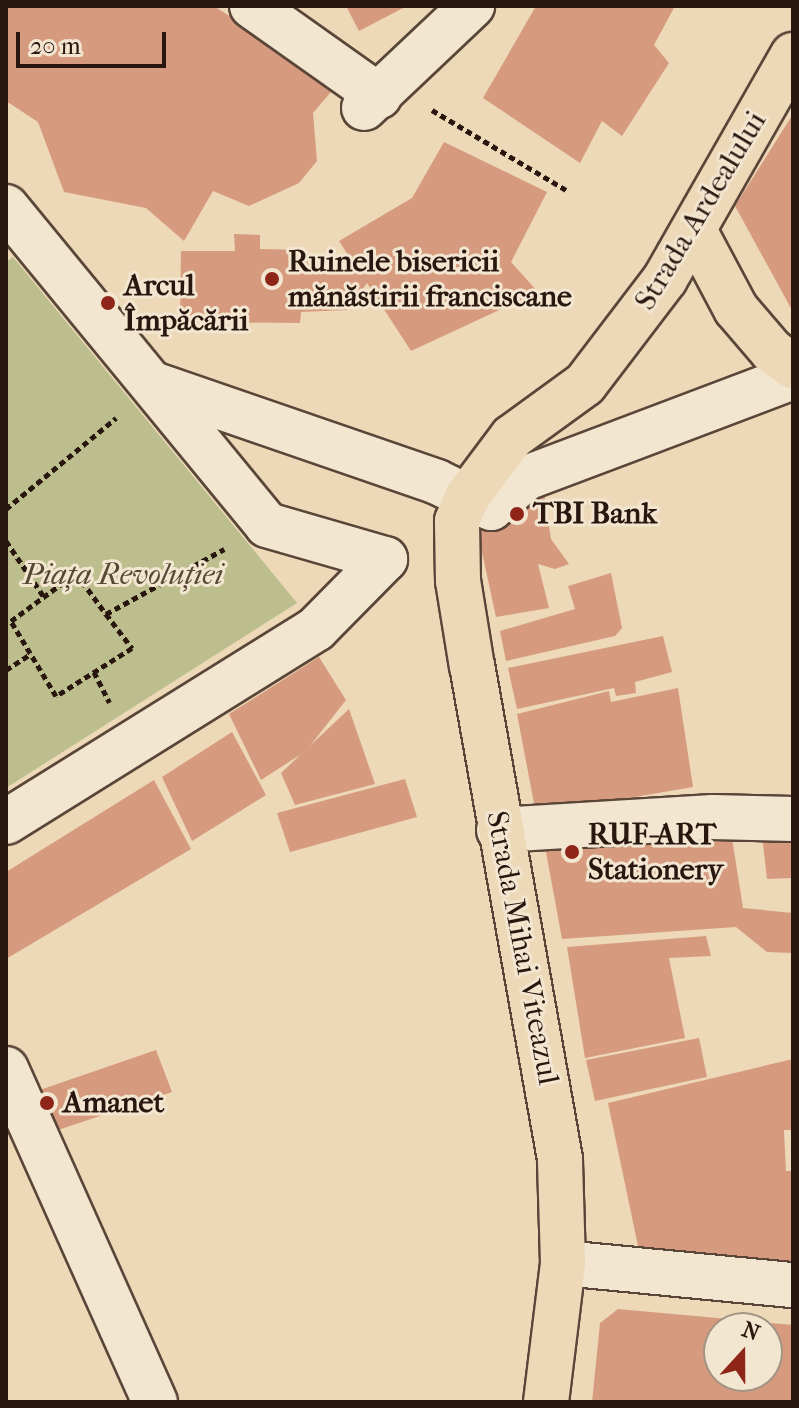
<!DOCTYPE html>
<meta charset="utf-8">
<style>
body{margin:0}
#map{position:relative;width:799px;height:1408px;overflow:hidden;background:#edd8b8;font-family:"IM FELL French Canon",serif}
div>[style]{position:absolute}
.green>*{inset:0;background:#bcbe8d}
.building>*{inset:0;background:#d69b7e}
.path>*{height:5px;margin-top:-2.5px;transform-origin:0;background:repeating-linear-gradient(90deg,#29160f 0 6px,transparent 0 10px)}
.roads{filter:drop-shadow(2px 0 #5a4639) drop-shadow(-2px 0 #5a4639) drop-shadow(0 2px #5a4639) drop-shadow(0 -2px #5a4639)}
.minor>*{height:44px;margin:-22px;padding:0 22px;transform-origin:22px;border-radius:22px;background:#f3e6d1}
.major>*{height:44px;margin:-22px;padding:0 22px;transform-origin:22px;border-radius:22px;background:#edd8b8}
.dots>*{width:22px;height:22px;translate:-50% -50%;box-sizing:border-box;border:4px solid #f3e6d1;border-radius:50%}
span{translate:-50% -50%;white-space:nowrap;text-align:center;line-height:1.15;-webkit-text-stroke:6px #f3e6d1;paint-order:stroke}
.street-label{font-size:30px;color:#29160f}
.poi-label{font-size:30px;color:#29160f;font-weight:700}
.left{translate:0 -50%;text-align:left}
.park-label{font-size:30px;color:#554835;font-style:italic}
.frame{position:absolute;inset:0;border:8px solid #29160f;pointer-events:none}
.north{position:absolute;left:703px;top:1312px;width:80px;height:80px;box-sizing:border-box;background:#f3e6d1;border:2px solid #a29383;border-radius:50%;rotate:21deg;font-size:22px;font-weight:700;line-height:32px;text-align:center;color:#29160f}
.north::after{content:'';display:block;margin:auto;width:28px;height:36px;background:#8f2418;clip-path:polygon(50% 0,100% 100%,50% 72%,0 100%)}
.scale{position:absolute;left:16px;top:32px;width:150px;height:36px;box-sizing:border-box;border:4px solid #29160f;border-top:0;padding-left:10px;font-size:24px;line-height:28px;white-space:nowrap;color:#29160f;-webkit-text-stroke:6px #f3e6d1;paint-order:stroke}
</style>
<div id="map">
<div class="green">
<div style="clip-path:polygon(13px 257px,297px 603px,6px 788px,6px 262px)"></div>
</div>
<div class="building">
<div style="clip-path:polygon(6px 6px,214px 6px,336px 86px,313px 113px,317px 161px,299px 183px,249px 206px,213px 191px,184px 241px,146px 208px,64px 192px,38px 122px,6px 101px)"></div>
<div style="clip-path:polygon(346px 6px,407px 6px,359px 31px)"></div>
<div style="clip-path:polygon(536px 6px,675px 6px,654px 45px,669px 63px,622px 136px,602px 121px,580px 163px,483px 98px)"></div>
<div style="clip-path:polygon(793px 114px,793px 312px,735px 206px)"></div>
<div style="clip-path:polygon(444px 142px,547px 192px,511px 262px,538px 292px,411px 351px,367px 283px,347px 310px,301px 312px,300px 323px,180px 322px,181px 251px,235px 251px,234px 234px,260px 235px,260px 249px,305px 250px,308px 264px,349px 265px,361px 275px,339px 241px,412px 198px)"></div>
<div style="clip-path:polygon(544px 493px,551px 539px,569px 564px,555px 569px,538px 564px,549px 608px,496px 617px,474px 515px)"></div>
<div style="clip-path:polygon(611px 573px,622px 628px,615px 636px,506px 661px,500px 631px,575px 609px,568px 586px)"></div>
<div style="clip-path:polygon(663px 636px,672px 672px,635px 682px,636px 693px,616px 696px,614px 688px,517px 709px,508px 668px)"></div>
<div style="clip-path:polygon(319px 657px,346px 700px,306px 751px,261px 780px,229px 714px)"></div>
<div style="clip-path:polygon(678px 688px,693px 787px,536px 814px,517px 714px,609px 691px,611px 702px)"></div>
<div style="clip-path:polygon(349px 709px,375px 784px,295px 805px,281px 773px)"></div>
<div style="clip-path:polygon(232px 732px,266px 795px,192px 841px,162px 777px)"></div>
<div style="clip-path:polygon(405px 779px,417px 817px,290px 852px,277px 813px)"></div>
<div style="clip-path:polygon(154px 780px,191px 849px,6px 959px,6px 872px)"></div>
<div style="clip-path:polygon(761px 827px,793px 828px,793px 878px,767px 879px)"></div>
<div style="clip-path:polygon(732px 838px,743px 908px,793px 913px,793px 953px,767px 952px,736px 927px,562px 939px,544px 841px)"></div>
<div style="clip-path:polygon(706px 936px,711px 956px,669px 958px,685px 1038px,585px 1058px,567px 947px)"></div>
<div style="clip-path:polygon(699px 1038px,707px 1077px,595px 1101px,586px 1060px)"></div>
<div style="clip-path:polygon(156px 1050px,172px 1092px,49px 1133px,34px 1092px)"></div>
<div style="clip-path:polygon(793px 1059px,793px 1130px,784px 1130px,786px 1171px,793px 1171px,793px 1269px,638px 1246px,608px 1103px)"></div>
<div style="clip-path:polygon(evenodd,618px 1309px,793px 1325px,793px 1402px,592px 1402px,600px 1323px,618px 1309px,719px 1328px,767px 1328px,767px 1376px,719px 1376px,719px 1328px)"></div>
</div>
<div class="path">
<div style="left:432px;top:110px;width:156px;rotate:30.8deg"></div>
<div style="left:6px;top:509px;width:143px;rotate:-39.6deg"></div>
<div style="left:6px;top:541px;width:68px;rotate:55.8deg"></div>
<div style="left:106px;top:614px;width:43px;rotate:52.6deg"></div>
<div style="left:132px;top:648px;width:90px;rotate:147.7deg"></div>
<div style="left:56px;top:696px;width:87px;rotate:-121deg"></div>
<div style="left:11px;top:621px;width:81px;rotate:-36.4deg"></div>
<div style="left:76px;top:573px;width:51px;rotate:53.8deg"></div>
<div style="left:106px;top:614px;width:135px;rotate:-28.8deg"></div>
<div style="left:6px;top:670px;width:30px;rotate:-33deg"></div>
<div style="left:94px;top:672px;width:34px;rotate:63deg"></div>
</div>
<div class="roads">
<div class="minor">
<div style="left:252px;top:6px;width:156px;rotate:35.3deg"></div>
<div style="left:364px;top:108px;width:149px;rotate:-43.4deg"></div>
<div style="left:6px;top:207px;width:411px;rotate:50.6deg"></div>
<div style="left:267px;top:525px;width:123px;rotate:16.1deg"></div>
<div style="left:385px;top:559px;width:98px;rotate:134.6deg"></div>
<div style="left:316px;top:629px;width:365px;rotate:148.1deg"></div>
<div style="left:156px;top:385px;width:297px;rotate:19deg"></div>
<div style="left:437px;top:482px;width:60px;rotate:25.7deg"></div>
<div style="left:491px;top:508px;width:46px;rotate:-40.6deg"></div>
<div style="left:526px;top:478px;width:285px;rotate:-20.7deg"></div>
<div style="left:499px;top:830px;width:214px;rotate:-3.5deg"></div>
<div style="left:713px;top:817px;width:80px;rotate:1.4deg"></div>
<div style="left:6px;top:1069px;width:365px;rotate:65.9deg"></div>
<div style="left:563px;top:1263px;width:231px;rotate:5.5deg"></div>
</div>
<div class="major">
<div style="left:694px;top:230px;width:89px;rotate:62deg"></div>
<div style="left:736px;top:309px;width:55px;rotate:49.4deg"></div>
<div style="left:772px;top:351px;width:26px;rotate:36deg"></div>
<div style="left:546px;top:1402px;width:140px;rotate:-83deg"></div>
<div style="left:563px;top:1263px;width:104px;rotate:-91.7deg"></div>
<div style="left:560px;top:1159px;width:500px;rotate:-100.1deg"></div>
<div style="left:472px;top:667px;width:87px;rotate:-99.2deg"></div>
<div style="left:458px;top:581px;width:60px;rotate:-91deg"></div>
<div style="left:457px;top:521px;width:26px;rotate:-67deg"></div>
<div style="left:467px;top:497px;width:75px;rotate:-53.1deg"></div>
<div style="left:512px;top:437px;width:90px;rotate:-36deg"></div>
<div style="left:585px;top:384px;width:132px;rotate:-52.7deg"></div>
<div style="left:665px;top:279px;width:258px;rotate:-60.3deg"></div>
</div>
</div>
<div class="dots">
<div style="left:272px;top:279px;background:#8f2418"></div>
<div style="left:108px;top:303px;background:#8f2418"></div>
<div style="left:517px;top:514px;background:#8f2418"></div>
<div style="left:572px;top:852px;background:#8f2418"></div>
<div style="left:47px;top:1103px;background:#8f2418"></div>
</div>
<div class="street-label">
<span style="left:701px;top:211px;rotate:-59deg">Strada Ardealului</span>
<span style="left:522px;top:948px;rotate:79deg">Strada Mihai Viteazul</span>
</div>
<div class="poi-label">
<span class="left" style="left:288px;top:279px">Ruinele bisericii<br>mănăstirii franciscane</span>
<span class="left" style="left:124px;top:303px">Arcul<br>Împăcării</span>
<span class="left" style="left:533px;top:514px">TBI Bank</span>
<span class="left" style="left:588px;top:852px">RUF-ART<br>Stationery</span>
<span class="left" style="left:63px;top:1103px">Amanet</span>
</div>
<div class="park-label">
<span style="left:123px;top:575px">Piața Revoluției</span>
</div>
<div class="frame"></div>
<div class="north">N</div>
<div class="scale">20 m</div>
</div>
